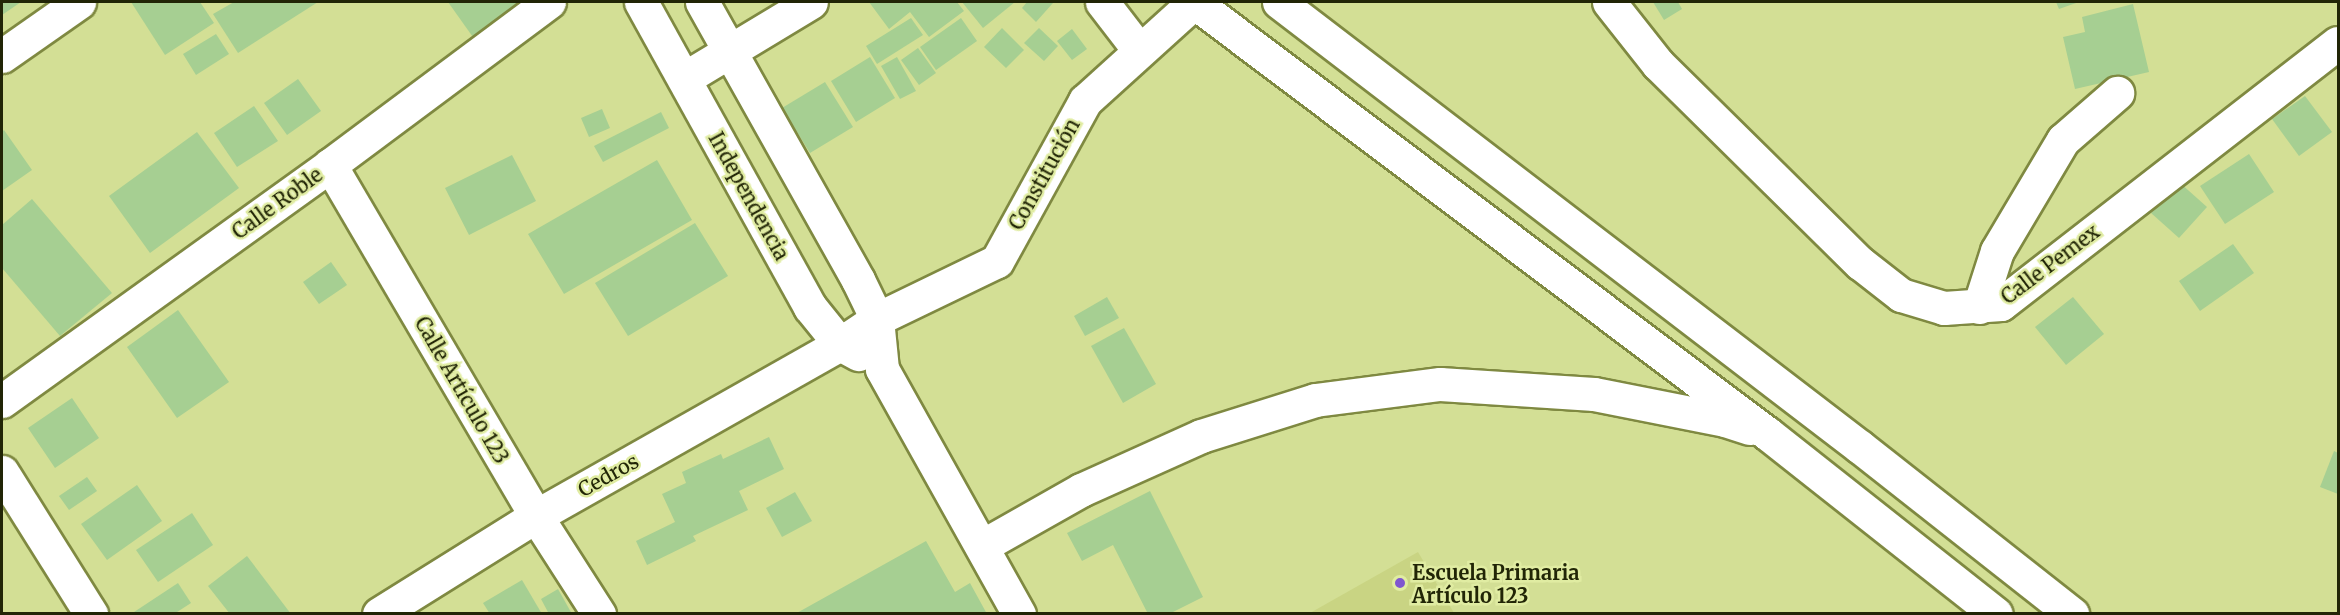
<!DOCTYPE html>
<meta charset="utf-8">
<style>
body{margin:0}
#map{position:relative;width:2340px;height:615px;overflow:hidden;background:#d3df95;font-family:Merriweather,serif}
div>[style]{position:absolute}
.built>*{inset:0;background:#c9d483}
.building>*{inset:0;background:#a6cf92}
.roads{filter:drop-shadow(2px 0 #7f8941) drop-shadow(-2px 0 #7f8941) drop-shadow(0 2px #7f8941) drop-shadow(0 -2px #7f8941)}
.minor>*{height:33px;margin:-16.5px;padding:0 16.5px;transform-origin:16.5px;border-radius:16.5px;background:#fff}
.dots>*{width:16px;height:16px;translate:-50% -50%;box-sizing:border-box;border:3px solid #e0eca2;border-radius:50%}
span{translate:-50% -50%;white-space:nowrap;text-align:center;line-height:1.15;-webkit-text-stroke:5px #e0eca2;paint-order:stroke}
.street-label{font-size:20px;color:#212506}
.poi-label{font-size:20px;color:#212506;font-weight:700}
.left{translate:0 -50%;text-align:left}
.frame{position:absolute;inset:0;border:3px solid #212506;pointer-events:none}
</style>
<div id="map">
<div class="built">
<div style="clip-path:polygon(1418px 552px,1454px 613px,1310px 613px)"></div>
</div>
<div class="building">
<div style="clip-path:polygon(2px 2px,21px 2px,2px 15px)"></div>
<div style="clip-path:polygon(131px 2px,200px 2px,214px 23px,165px 55px)"></div>
<div style="clip-path:polygon(234px 2px,318px 2px,238px 53px,213px 14px)"></div>
<div style="clip-path:polygon(448px 2px,531px 2px,475px 40px)"></div>
<div style="clip-path:polygon(869px 2px,957px 2px,964px 11px,929px 37px,910px 12px,889px 29px)"></div>
<div style="clip-path:polygon(962px 2px,1015px 2px,983px 28px)"></div>
<div style="clip-path:polygon(1027px 2px,1051px 2px,1053px 3px,1036px 22px,1022px 8px)"></div>
<div style="clip-path:polygon(1653px 2px,1678px 2px,1682px 9px,1664px 20px)"></div>
<div style="clip-path:polygon(2056px 2px,2079px 2px,2059px 9px)"></div>
<div style="clip-path:polygon(2133px 4px,2149px 72px,2075px 89px,2063px 37px,2085px 32px,2082px 17px)"></div>
<div style="clip-path:polygon(911px 18px,923px 35px,877px 64px,866px 46px)"></div>
<div style="clip-path:polygon(961px 18px,977px 41px,936px 70px,920px 47px)"></div>
<div style="clip-path:polygon(1002px 28px,1024px 50px,1006px 68px,984px 47px)"></div>
<div style="clip-path:polygon(1039px 28px,1058px 46px,1044px 61px,1024px 43px)"></div>
<div style="clip-path:polygon(1072px 29px,1087px 49px,1072px 60px,1057px 41px)"></div>
<div style="clip-path:polygon(216px 34px,229px 54px,196px 75px,183px 54px)"></div>
<div style="clip-path:polygon(918px 48px,936px 73px,919px 85px,901px 60px)"></div>
<div style="clip-path:polygon(870px 57px,895px 98px,856px 122px,831px 81px)"></div>
<div style="clip-path:polygon(897px 57px,916px 91px,900px 99px,881px 66px)"></div>
<div style="clip-path:polygon(298px 79px,321px 111px,287px 135px,264px 103px)"></div>
<div style="clip-path:polygon(825px 82px,853px 127px,810px 153px,782px 108px)"></div>
<div style="clip-path:polygon(2305px 96px,2332px 132px,2299px 156px,2272px 119px)"></div>
<div style="clip-path:polygon(254px 106px,278px 141px,237px 167px,214px 133px)"></div>
<div style="clip-path:polygon(602px 109px,610px 128px,589px 137px,581px 118px)"></div>
<div style="clip-path:polygon(661px 112px,669px 128px,603px 162px,594px 146px)"></div>
<div style="clip-path:polygon(4px 130px,32px 170px,2px 191px,2px 132px)"></div>
<div style="clip-path:polygon(197px 132px,239px 188px,150px 253px,109px 196px)"></div>
<div style="clip-path:polygon(2249px 154px,2274px 192px,2225px 224px,2200px 186px)"></div>
<div style="clip-path:polygon(512px 155px,536px 201px,469px 235px,445px 188px)"></div>
<div style="clip-path:polygon(657px 160px,692px 220px,564px 294px,528px 234px)"></div>
<div style="clip-path:polygon(2179px 182px,2207px 207px,2179px 238px,2151px 213px)"></div>
<div style="clip-path:polygon(32px 199px,112px 293px,60px 336px,2px 268px,2px 225px)"></div>
<div style="clip-path:polygon(695px 223px,728px 276px,628px 336px,595px 283px)"></div>
<div style="clip-path:polygon(2233px 244px,2254px 273px,2200px 311px,2179px 281px)"></div>
<div style="clip-path:polygon(331px 262px,347px 285px,319px 304px,303px 282px)"></div>
<div style="clip-path:polygon(1107px 297px,1119px 318px,1085px 336px,1074px 316px)"></div>
<div style="clip-path:polygon(2073px 297px,2104px 334px,2066px 365px,2035px 327px)"></div>
<div style="clip-path:polygon(178px 310px,229px 382px,177px 418px,127px 347px)"></div>
<div style="clip-path:polygon(1124px 328px,1156px 384px,1123px 403px,1091px 346px)"></div>
<div style="clip-path:polygon(72px 398px,99px 438px,55px 468px,28px 428px)"></div>
<div style="clip-path:polygon(769px 437px,784px 469px,739px 491px,748px 510px,693px 536px,696px 541px,647px 565px,636px 541px,675px 522px,662px 494px,686px 483px,682px 472px,721px 454px,723px 459px)"></div>
<div style="clip-path:polygon(2334px 451px,2338px 453px,2338px 494px,2320px 487px)"></div>
<div style="clip-path:polygon(87px 477px,97px 491px,69px 510px,59px 496px)"></div>
<div style="clip-path:polygon(137px 485px,162px 521px,107px 560px,81px 524px)"></div>
<div style="clip-path:polygon(1150px 491px,1203px 597px,1169px 614px,1148px 614px,1113px 545px,1082px 561px,1067px 533px)"></div>
<div style="clip-path:polygon(795px 492px,812px 521px,782px 537px,766px 508px)"></div>
<div style="clip-path:polygon(192px 513px,213px 545px,158px 582px,136px 550px)"></div>
<div style="clip-path:polygon(926px 541px,955px 592px,970px 583px,987px 614px,795px 614px)"></div>
<div style="clip-path:polygon(247px 556px,291px 614px,230px 614px,208px 586px)"></div>
<div style="clip-path:polygon(522px 580px,542px 614px,490px 614px,483px 603px)"></div>
<div style="clip-path:polygon(178px 583px,191px 603px,174px 614px,131px 614px)"></div>
<div style="clip-path:polygon(558px 589px,572px 614px,549px 614px,541px 599px)"></div>
</div>
<div class="roads">
<div class="minor">
<div style="left:641px;top:2px;width:349px;rotate:61deg"></div>
<div style="left:810px;top:307px;width:48px;rotate:51deg"></div>
<div style="left:840px;top:344px;width:21px;rotate:29deg"></div>
<div style="left:702px;top:2px;width:319px;rotate:60.7deg"></div>
<div style="left:858px;top:280px;width:43px;rotate:64deg"></div>
<div style="left:877px;top:319px;width:50px;rotate:84.3deg"></div>
<div style="left:882px;top:369px;width:281px;rotate:60.8deg"></div>
<div style="left:1102px;top:2px;width:61px;rotate:52.4deg"></div>
<div style="left:1194px;top:2px;width:718px;rotate:36.97deg"></div>
<div style="left:1768px;top:434px;width:290px;rotate:38.3deg"></div>
<div style="left:1279px;top:2px;width:732px;rotate:37.45deg"></div>
<div style="left:1860px;top:447px;width:270px;rotate:38.2deg"></div>
<div style="left:1609px;top:2px;width:79px;rotate:51.7deg"></div>
<div style="left:1658px;top:64px;width:284px;rotate:44.6deg"></div>
<div style="left:1860px;top:263px;width:52px;rotate:38deg"></div>
<div style="left:1901px;top:295px;width:45px;rotate:16.8deg"></div>
<div style="left:1944px;top:308px;width:57px;rotate:-4deg"></div>
<div style="left:2001px;top:304px;width:426px;rotate:-37.8deg"></div>
<div style="left:2px;top:56px;width:94px;rotate:-35deg"></div>
<div style="left:685px;top:78px;width:147px;rotate:-31.1deg"></div>
<div style="left:330px;top:165px;width:407px;rotate:59.6deg"></div>
<div style="left:536px;top:516px;width:117px;rotate:57.3deg"></div>
<div style="left:1979px;top:307px;width:59px;rotate:-72.2deg"></div>
<div style="left:1997px;top:251px;width:129px;rotate:-59.3deg"></div>
<div style="left:2063px;top:140px;width:72px;rotate:-41deg"></div>
<div style="left:2px;top:401px;width:404px;rotate:-35.7deg"></div>
<div style="left:330px;top:165px;width:273px;rotate:-36.7deg"></div>
<div style="left:2px;top:472px;width:168px;rotate:57.9deg"></div>
<div style="left:982px;top:546px;width:114px;rotate:-29.5deg"></div>
<div style="left:1081px;top:490px;width:132px;rotate:-24.2deg"></div>
<div style="left:1201px;top:436px;width:120px;rotate:-17.5deg"></div>
<div style="left:1315px;top:400px;width:126px;rotate:-7.3deg"></div>
<div style="left:1440px;top:384px;width:154px;rotate:3.7deg"></div>
<div style="left:1594px;top:394px;width:134px;rotate:11.2deg"></div>
<div style="left:1725px;top:420px;width:26px;rotate:18deg"></div>
<div style="left:379px;top:614px;width:185px;rotate:-32deg"></div>
<div style="left:536px;top:516px;width:349px;rotate:-29.5deg"></div>
<div style="left:840px;top:344px;width:45px;rotate:-34deg"></div>
<div style="left:877px;top:319px;width:133px;rotate:-25.8deg"></div>
<div style="left:997px;top:261px;width:183px;rotate:-61.2deg"></div>
<div style="left:1085px;top:101px;width:147px;rotate:-42.2deg"></div>
</div>
</div>
<div class="dots">
<div style="left:1400px;top:583px;background:#7f56cf"></div>
</div>
<div class="street-label">
<span style="left:1044px;top:174px;rotate:-61deg">Constitución</span>
<span style="left:749px;top:196px;rotate:61deg">Independencia</span>
<span style="left:277px;top:203px;rotate:-36deg">Calle Roble</span>
<span style="left:2050px;top:264px;rotate:-37deg">Calle Pemex</span>
<span style="left:462px;top:390px;rotate:60deg">Calle Artículo 123</span>
<span style="left:608px;top:475px;rotate:-29deg">Cedros</span>
</div>
<div class="poi-label">
<span class="left" style="left:1412px;top:584px">Escuela Primaria<br>Artículo 123</span>
</div>
<div class="frame"></div>
</div>
